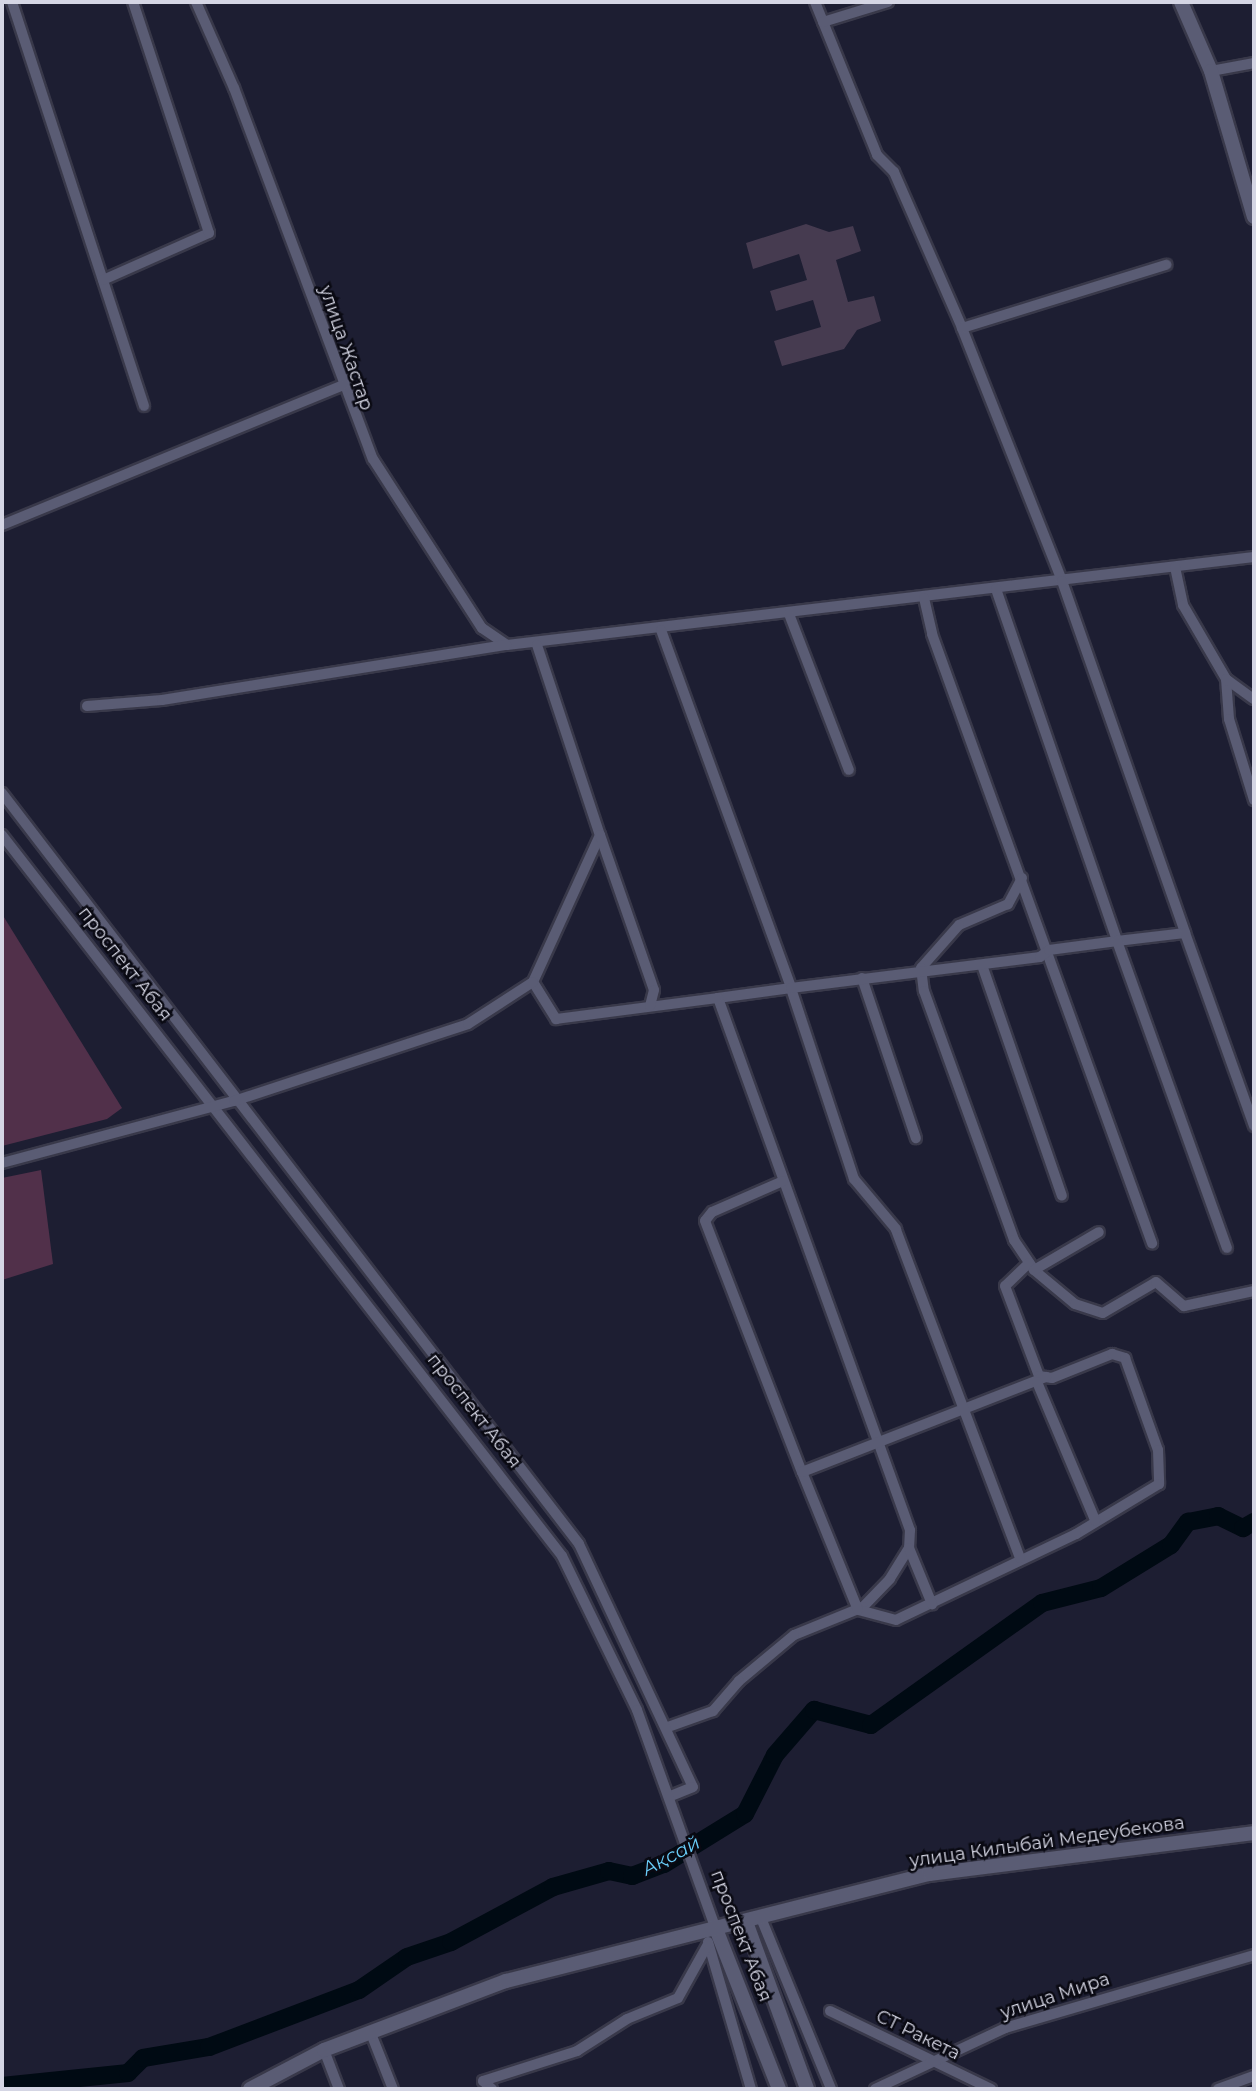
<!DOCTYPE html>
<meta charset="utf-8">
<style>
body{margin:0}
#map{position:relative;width:1256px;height:2091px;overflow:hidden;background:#1d1e32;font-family:Montserrat,sans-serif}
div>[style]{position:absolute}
.green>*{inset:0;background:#51304a}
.river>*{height:18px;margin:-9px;padding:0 9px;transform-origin:9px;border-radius:9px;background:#000a13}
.building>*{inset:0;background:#463b50}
.roads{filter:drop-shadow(2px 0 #39394a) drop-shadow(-2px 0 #39394a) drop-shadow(0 2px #39394a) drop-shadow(0 -2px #39394a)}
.street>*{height:10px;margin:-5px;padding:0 5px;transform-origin:5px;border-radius:5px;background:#5a5c74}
.secondary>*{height:14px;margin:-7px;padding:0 7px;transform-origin:7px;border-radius:7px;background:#5a5c74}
span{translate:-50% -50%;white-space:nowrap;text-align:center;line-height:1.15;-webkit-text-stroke:5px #090912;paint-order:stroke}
.street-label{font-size:18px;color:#d5d6e4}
.water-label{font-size:19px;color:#69ccf8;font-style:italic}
.frame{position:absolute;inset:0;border:4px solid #d5d6e4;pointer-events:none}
</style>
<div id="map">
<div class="green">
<div style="clip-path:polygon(2px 914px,122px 1108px,107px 1119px,2px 1146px)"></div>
<div style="clip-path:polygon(41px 1170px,53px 1264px,2px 1280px,2px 1178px)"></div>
</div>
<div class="river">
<div style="left:2px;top:2086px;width:127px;rotate:-5.9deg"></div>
<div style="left:128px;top:2073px;width:21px;rotate:-45deg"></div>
<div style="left:143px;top:2058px;width:67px;rotate:-9.5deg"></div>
<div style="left:209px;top:2047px;width:160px;rotate:-20.8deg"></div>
<div style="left:359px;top:1990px;width:58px;rotate:-34.5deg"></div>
<div style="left:407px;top:1957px;width:46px;rotate:-18.8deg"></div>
<div style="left:451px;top:1942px;width:116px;rotate:-28.3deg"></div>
<div style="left:553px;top:1887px;width:58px;rotate:-15.9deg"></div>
<div style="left:609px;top:1871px;width:24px;rotate:12deg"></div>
<div style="left:632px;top:1876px;width:34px;rotate:-21deg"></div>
<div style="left:664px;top:1864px;width:95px;rotate:-31.7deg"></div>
<div style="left:745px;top:1814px;width:66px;rotate:-63deg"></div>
<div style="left:775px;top:1755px;width:60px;rotate:-49.1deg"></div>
<div style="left:814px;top:1710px;width:59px;rotate:14.7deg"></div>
<div style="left:871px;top:1725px;width:210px;rotate:-35.5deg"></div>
<div style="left:1042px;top:1603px;width:61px;rotate:-14.3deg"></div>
<div style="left:1101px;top:1588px;width:82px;rotate:-31.6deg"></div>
<div style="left:1171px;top:1545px;width:29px;rotate:-54deg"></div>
<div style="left:1188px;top:1522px;width:31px;rotate:-11deg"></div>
<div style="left:1218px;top:1516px;width:28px;rotate:26deg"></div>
<div style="left:1243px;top:1528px;width:13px;rotate:-29deg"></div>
</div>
<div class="building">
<div style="clip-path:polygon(806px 224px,829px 232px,853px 226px,861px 251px,836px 260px,848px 302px,874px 296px,881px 321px,857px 330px,844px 349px,782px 366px,774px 341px,821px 327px,813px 300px,776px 311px,770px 291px,807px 280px,799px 254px,753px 269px,746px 243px)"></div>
</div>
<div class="roads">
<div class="street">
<div style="left:12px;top:2px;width:425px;rotate:71.9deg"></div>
<div style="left:196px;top:2px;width:94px;rotate:66.2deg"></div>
<div style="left:234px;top:88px;width:396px;rotate:69.5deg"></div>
<div style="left:373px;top:459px;width:201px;rotate:57.2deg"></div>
<div style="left:482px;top:628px;width:30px;rotate:34deg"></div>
<div style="left:507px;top:645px;width:752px;rotate:-6.72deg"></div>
<div style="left:815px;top:2px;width:165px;rotate:67.9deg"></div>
<div style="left:877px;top:155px;width:24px;rotate:45deg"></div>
<div style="left:894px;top:172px;width:170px;rotate:66.4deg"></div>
<div style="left:962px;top:328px;width:272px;rotate:68.4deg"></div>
<div style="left:1062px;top:581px;width:373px;rotate:70.7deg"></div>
<div style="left:823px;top:22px;width:68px;rotate:-17.1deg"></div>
<div style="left:1211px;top:71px;width:44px;rotate:-10.5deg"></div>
<div style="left:103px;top:280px;width:116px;rotate:-23.9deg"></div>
<div style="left:209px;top:233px;width:243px;rotate:-108.2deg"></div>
<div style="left:962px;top:328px;width:214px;rotate:-17.2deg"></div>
<div style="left:2px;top:525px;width:369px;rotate:-22.3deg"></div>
<div style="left:1175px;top:567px;width:39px;rotate:78deg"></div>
<div style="left:1183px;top:605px;width:86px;rotate:59.8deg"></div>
<div style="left:1226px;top:679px;width:40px;rotate:85.7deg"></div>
<div style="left:1229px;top:719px;width:85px;rotate:72.8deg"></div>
<div style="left:996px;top:589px;width:372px;rotate:71deg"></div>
<div style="left:1117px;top:941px;width:68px;rotate:-6.7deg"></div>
<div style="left:1185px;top:933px;width:205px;rotate:70.3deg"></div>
<div style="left:924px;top:598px;width:37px;rotate:77deg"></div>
<div style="left:932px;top:634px;width:648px;rotate:70.14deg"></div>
<div style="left:789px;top:614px;width:167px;rotate:69deg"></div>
<div style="left:661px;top:630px;width:381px;rotate:70deg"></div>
<div style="left:791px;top:988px;width:74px;rotate:172.2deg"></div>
<div style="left:718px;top:998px;width:566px;rotate:70.16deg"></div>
<div style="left:910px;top:1530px;width:18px;rotate:93deg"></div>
<div style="left:909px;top:1548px;width:36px;rotate:122deg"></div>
<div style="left:890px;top:1579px;width:39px;rotate:134deg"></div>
<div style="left:863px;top:1607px;width:74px;rotate:157.9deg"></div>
<div style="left:794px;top:1635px;width:72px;rotate:140.1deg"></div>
<div style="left:739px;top:1681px;width:40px;rotate:131deg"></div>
<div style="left:713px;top:1711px;width:48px;rotate:160.4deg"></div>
<div style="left:537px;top:645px;width:200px;rotate:71.7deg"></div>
<div style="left:600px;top:835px;width:162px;rotate:114.5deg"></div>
<div style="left:533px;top:982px;width:44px;rotate:58.1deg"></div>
<div style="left:556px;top:1019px;width:163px;rotate:-7.4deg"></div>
<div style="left:1226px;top:679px;width:34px;rotate:36deg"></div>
<div style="left:87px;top:706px;width:75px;rotate:-4.6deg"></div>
<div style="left:162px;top:700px;width:349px;rotate:-9.1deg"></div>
<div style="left:2px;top:793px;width:947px;rotate:52.46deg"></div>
<div style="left:579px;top:1544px;width:268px;rotate:64.9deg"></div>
<div style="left:693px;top:1787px;width:24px;rotate:158deg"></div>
<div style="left:2px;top:835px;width:913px;rotate:52.16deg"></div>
<div style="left:562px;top:1556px;width:171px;rotate:64deg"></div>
<div style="left:637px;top:1710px;width:233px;rotate:70.2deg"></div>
<div style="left:600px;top:835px;width:164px;rotate:70.8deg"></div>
<div style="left:654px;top:990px;width:16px;rotate:104deg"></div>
<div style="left:1022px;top:878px;width:30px;rotate:118deg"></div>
<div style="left:1008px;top:904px;width:53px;rotate:156.8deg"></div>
<div style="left:959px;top:925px;width:57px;rotate:131.5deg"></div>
<div style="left:921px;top:968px;width:23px;rotate:83deg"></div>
<div style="left:924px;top:991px;width:265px;rotate:70.1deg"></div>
<div style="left:1014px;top:1240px;width:36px;rotate:56deg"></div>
<div style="left:1034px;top:1270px;width:53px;rotate:39.7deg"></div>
<div style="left:1075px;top:1304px;width:29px;rotate:18deg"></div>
<div style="left:1103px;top:1313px;width:61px;rotate:-30.3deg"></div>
<div style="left:1156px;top:1282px;width:37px;rotate:41deg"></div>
<div style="left:1184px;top:1306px;width:72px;rotate:-12.1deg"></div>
<div style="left:982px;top:965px;width:244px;rotate:70.9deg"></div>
<div style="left:862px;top:978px;width:169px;rotate:71.4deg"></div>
<div style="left:2px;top:1163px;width:240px;rotate:-15deg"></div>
<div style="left:234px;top:1101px;width:246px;rotate:-18.2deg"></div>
<div style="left:468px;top:1024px;width:77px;rotate:-32.9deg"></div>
<div style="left:783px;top:1181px;width:77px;rotate:156.4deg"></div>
<div style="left:712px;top:1212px;width:11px;rotate:128deg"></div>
<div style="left:705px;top:1221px;width:269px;rotate:68.9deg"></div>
<div style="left:1029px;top:1263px;width:33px;rotate:136deg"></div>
<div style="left:1005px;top:1286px;width:96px;rotate:69.3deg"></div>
<div style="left:1039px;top:1376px;width:13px;rotate:9deg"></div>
<div style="left:1052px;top:1378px;width:65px;rotate:-21.8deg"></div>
<div style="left:1112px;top:1354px;width:14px;rotate:17deg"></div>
<div style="left:1125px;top:1358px;width:98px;rotate:70.3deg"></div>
<div style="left:1158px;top:1450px;width:34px;rotate:88deg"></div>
<div style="left:1159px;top:1484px;width:97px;rotate:148.9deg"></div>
<div style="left:1076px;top:1534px;width:199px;rotate:154.5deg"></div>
<div style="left:896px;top:1620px;width:39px;rotate:-165deg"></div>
<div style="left:858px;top:1610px;width:149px;rotate:-112.1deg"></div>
<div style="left:802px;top:1472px;width:262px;rotate:-21.3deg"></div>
<div style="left:1034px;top:1270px;width:75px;rotate:-30.3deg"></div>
<div style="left:1037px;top:1382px;width:150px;rotate:67.2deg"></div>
<div style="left:909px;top:1548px;width:61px;rotate:67.7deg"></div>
<div style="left:1020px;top:1558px;width:352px;rotate:-110.7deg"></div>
<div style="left:896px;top:1229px;width:65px;rotate:-130deg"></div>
<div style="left:854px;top:1179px;width:201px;rotate:-108.3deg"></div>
<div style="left:791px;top:988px;width:251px;rotate:-7.1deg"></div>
<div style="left:1040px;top:957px;width:11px;rotate:-38deg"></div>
<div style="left:1049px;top:950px;width:69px;rotate:-7.5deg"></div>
<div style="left:1117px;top:941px;width:326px;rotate:70.3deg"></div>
<div style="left:761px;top:1918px;width:185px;rotate:67.7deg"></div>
<div style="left:708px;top:1942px;width:153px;rotate:73.7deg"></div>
<div style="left:830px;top:2011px;width:179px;rotate:25.8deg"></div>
<div style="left:370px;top:2031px;width:62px;rotate:68.4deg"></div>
<div style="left:324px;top:2050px;width:42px;rotate:69deg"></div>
<div style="left:492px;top:2089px;width:12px;rotate:-138deg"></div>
<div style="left:483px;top:2081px;width:99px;rotate:-17.7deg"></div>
<div style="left:577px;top:2051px;width:59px;rotate:-32.6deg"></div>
<div style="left:627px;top:2019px;width:55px;rotate:-22.4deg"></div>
<div style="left:678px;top:1998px;width:62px;rotate:-60.9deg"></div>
<div style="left:875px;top:2089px;width:144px;rotate:-25.1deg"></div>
<div style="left:1005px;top:2028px;width:259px;rotate:-16.3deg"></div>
<div style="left:1218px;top:2089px;width:38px;rotate:-20deg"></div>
</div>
<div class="secondary">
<div style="left:1181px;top:2px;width:75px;rotate:66.5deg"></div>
<div style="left:1211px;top:71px;width:152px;rotate:73.6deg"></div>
<div style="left:746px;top:1922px;width:178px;rotate:69.9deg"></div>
<div style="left:716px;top:1929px;width:172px;rotate:68.5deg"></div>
<div style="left:250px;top:2089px;width:84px;rotate:-27.8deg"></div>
<div style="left:324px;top:2050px;width:195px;rotate:-20.8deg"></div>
<div style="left:506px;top:1981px;width:437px;rotate:-14.2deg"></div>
<div style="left:930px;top:1874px;width:327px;rotate:-7.2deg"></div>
</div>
</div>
<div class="street-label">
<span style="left:346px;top:348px;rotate:71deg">улица Жастар</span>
<span style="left:125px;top:964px;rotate:52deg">проспект Абая</span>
<span style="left:474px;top:1411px;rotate:52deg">проспект Абая</span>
<span style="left:1047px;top:1842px;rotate:-8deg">улица Килыбай Медеубекова</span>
<span style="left:741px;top:1936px;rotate:69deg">проспект Абая</span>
<span style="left:1055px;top:1996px;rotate:-18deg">улица Мира</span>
<span style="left:918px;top:2035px;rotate:26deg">СТ Ракета</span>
</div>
<div class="water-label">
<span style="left:671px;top:1856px;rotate:-28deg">Ақсай</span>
</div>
<div class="frame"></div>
</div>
